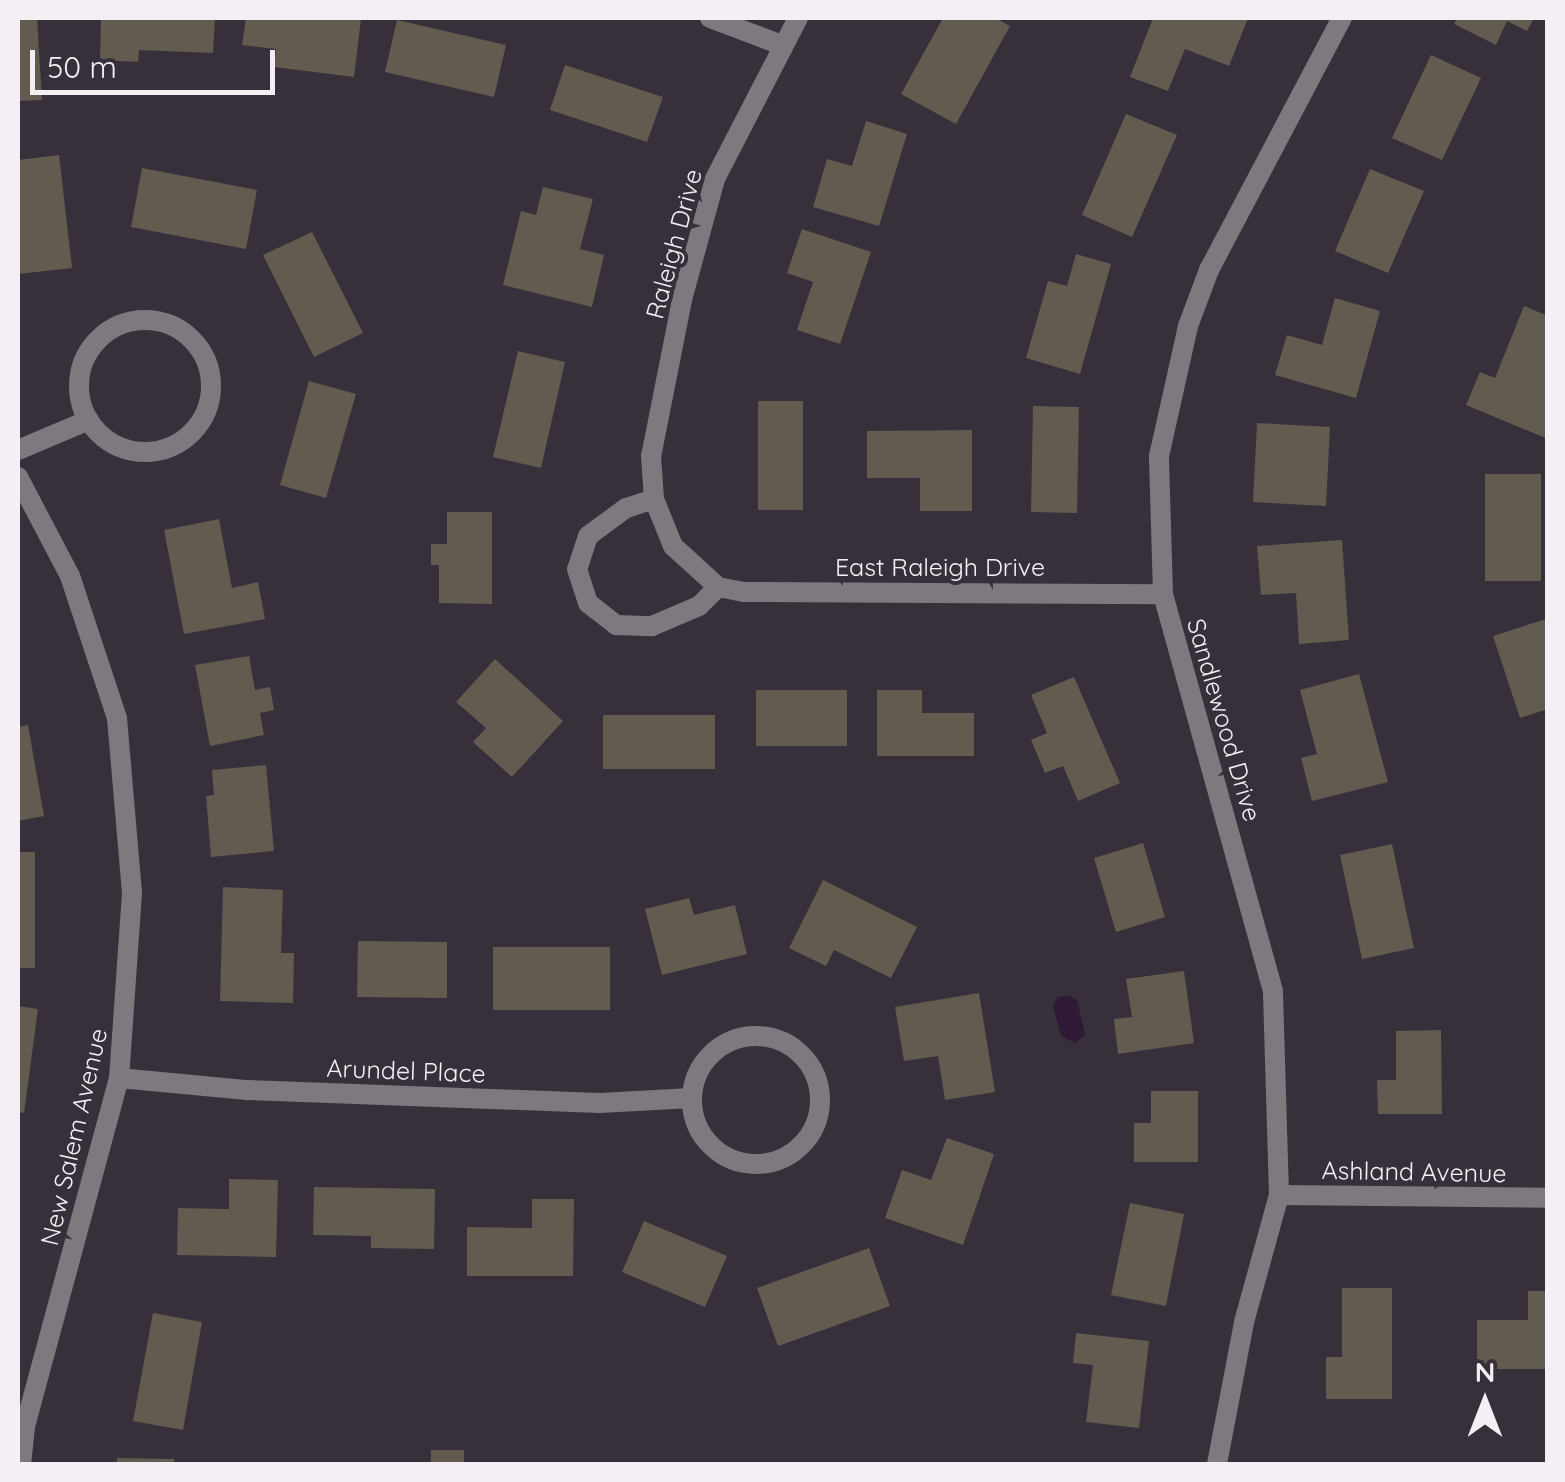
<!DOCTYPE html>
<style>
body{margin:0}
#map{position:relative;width:1565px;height:1482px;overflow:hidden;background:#37303a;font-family:Quicksand,sans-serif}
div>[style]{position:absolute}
.water>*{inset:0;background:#301937}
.building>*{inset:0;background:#625b4f}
.minor>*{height:20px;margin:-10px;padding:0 10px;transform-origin:10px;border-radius:10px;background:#7d797f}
.minor>.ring{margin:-10px;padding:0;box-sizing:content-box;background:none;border:20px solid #7d797f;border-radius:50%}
span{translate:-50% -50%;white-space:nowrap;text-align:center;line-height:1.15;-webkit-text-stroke:8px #37303a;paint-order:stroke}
.street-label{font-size:25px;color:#f4eff5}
.frame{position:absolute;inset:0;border:20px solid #f4eff5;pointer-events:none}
.north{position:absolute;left:1435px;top:1352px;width:100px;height:100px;-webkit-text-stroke:8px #37303a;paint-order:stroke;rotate:0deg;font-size:28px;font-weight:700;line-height:40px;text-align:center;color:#f4eff5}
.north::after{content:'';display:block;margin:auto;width:35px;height:45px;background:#f4eff5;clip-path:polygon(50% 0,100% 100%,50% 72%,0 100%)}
.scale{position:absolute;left:30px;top:50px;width:245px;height:45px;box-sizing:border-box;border:5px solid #f4eff5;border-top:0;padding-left:12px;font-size:30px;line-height:35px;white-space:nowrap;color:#f4eff5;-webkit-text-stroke:8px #37303a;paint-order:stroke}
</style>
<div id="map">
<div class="water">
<div style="clip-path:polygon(1069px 995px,1077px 1000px,1085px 1035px,1075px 1043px,1061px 1036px,1053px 1006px,1058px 997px)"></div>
</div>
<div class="building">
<div style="clip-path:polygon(18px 18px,37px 18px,42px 100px,18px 101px)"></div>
<div style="clip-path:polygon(101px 18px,215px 18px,213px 53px,139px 50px,138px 62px,100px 60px)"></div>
<div style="clip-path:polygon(246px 18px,361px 19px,354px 77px,274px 67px,276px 49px,242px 45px)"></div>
<div style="clip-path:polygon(943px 18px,995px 18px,1010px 26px,956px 124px,901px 94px)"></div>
<div style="clip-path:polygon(1153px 18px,1248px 18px,1229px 66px,1185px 49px,1168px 91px,1130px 77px)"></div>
<div style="clip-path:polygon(1457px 18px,1534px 18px,1527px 31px,1507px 21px,1496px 45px,1454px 24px)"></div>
<div style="clip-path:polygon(397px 20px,506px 45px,494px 97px,385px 72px)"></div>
<div style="clip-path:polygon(1431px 55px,1481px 78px,1442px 160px,1392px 138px)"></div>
<div style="clip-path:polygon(565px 65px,663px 97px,647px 142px,550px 110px)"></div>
<div style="clip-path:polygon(1126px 114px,1177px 135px,1132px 237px,1082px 215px)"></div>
<div style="clip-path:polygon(866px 121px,907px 134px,879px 226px,813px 207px,827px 159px,852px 166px)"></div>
<div style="clip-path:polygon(59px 155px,72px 268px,18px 274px,18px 160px)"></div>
<div style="clip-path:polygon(142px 168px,257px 190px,246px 249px,131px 227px)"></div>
<div style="clip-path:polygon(1370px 169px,1424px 191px,1388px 273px,1335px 251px)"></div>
<div style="clip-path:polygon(543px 187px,593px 199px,580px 249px,604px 255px,592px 307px,503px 285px,521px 211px,536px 215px)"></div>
<div style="clip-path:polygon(802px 229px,871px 252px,840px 344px,797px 330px,813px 282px,787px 273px)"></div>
<div style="clip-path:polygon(312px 232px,363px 333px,314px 357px,263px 255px)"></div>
<div style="clip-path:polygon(1076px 254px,1111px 264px,1080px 374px,1026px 358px,1048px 281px,1067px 286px)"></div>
<div style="clip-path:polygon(1335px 298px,1380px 311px,1356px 398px,1275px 375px,1287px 335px,1322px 345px)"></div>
<div style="clip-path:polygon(1524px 306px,1548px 316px,1548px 439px,1466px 405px,1480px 372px,1495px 378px)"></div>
<div style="clip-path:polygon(518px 351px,565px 362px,541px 468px,493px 457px)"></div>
<div style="clip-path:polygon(309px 381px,356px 394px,326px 498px,280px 485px)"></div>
<div style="clip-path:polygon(758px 401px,803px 401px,803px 510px,758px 510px)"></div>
<div style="clip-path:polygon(1033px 406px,1079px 407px,1077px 513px,1031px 512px)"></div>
<div style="clip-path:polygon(1257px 423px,1330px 427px,1326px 506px,1253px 502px)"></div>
<div style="clip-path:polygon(972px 430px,972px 511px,920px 511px,920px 478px,867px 478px,867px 431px)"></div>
<div style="clip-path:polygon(1485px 474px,1541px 474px,1541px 581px,1485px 581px)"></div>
<div style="clip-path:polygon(447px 512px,492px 512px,492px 604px,439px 603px,439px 565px,431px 565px,431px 544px,447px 544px)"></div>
<div style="clip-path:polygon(219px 519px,232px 588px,258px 582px,265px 619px,184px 634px,164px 530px)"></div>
<div style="clip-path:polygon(1342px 540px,1349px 640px,1299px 644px,1296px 593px,1261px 595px,1257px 546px)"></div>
<div style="clip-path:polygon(1546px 619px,1548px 709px,1520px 718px,1493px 636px)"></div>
<div style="clip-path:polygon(249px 656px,255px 690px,270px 687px,274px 710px,260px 713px,264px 735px,210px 746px,195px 665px)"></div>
<div style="clip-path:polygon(495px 659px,563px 721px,512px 777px,473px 742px,486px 728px,456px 702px)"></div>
<div style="clip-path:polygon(1359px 674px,1388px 782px,1312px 801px,1301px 758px,1317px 754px,1300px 690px)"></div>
<div style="clip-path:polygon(1074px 677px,1120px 783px,1078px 801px,1063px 766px,1045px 773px,1031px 740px,1047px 733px,1031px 695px)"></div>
<div style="clip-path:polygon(756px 690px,847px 690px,847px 746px,756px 746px)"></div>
<div style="clip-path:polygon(877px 690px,922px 690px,922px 713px,974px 713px,974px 756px,877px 756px)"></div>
<div style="clip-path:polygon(603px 715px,715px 715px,715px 769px,603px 769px)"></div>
<div style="clip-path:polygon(28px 725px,44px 816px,18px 821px,18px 727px)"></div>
<div style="clip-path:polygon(266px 765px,274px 851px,211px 857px,206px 796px,214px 795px,212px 770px)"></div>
<div style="clip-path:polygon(1143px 843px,1165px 917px,1116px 932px,1094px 858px)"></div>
<div style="clip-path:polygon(1392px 844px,1414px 948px,1362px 959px,1340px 855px)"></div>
<div style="clip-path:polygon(18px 852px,35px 852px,35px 968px,18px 968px)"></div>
<div style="clip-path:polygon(823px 880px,917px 927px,891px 978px,834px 950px,826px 966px,789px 948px)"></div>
<div style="clip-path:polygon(223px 887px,283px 890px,281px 953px,294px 953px,293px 1003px,220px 1001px)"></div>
<div style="clip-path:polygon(689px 898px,694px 915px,735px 905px,747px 954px,662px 975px,645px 909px)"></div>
<div style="clip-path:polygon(358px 941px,447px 942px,447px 998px,357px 997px)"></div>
<div style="clip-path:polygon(493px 947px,610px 947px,610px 1010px,493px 1010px)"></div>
<div style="clip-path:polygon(1184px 971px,1194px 1043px,1118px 1054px,1114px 1019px,1132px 1017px,1126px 979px)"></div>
<div style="clip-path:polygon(979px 993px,995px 1092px,945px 1100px,938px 1056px,904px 1061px,895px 1007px)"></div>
<div style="clip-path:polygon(18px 1006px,38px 1009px,24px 1113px,18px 1112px)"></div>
<div style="clip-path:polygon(1441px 1030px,1442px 1114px,1378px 1114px,1377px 1080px,1396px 1080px,1396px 1031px)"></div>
<div style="clip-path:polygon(1151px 1091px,1198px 1091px,1198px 1162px,1134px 1162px,1134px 1123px,1151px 1123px)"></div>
<div style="clip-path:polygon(947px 1138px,994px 1154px,963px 1245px,885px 1218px,902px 1170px,931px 1180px)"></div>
<div style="clip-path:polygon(229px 1179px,278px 1180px,276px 1257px,177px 1255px,178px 1208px,229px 1209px)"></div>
<div style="clip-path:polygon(314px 1187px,435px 1189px,434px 1249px,371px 1248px,371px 1236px,313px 1235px)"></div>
<div style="clip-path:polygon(532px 1199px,574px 1199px,573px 1276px,467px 1276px,467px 1227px,532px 1228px)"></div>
<div style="clip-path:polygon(1130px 1203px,1184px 1214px,1166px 1306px,1111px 1295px)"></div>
<div style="clip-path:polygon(644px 1221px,727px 1256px,705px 1307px,622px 1272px)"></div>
<div style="clip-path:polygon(869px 1248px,890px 1306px,778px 1346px,757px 1288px)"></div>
<div style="clip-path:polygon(1342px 1288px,1392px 1288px,1392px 1399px,1326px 1399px,1326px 1357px,1342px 1357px)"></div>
<div style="clip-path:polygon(1528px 1291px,1548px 1291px,1548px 1369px,1477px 1369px,1477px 1320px,1528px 1320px)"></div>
<div style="clip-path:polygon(153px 1313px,202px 1322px,183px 1430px,133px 1421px)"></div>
<div style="clip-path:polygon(1076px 1333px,1149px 1341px,1139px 1428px,1086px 1422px,1093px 1365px,1073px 1363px)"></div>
<div style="clip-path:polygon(431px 1450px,464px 1450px,464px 1464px,431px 1464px)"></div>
<div style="clip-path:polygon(117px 1458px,174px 1459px,174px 1464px,117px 1464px)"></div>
</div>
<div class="minor">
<div style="left:710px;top:18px;width:77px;rotate:20.6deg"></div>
<div style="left:798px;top:18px;width:181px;rotate:117.3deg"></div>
<div style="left:715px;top:179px;width:125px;rotate:105.3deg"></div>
<div style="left:682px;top:300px;width:159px;rotate:101.2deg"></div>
<div style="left:651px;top:456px;width:43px;rotate:86deg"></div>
<div style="left:654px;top:499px;width:51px;rotate:68deg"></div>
<div style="left:673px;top:546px;width:61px;rotate:42.3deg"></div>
<div style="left:718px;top:587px;width:25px;rotate:11deg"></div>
<div style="left:743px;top:592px;width:420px;rotate:0.3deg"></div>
<div class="ring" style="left:79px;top:320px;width:112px;height:112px"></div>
<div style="left:18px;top:450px;width:77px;rotate:-22.9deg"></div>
<div style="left:18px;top:477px;width:112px;rotate:62.3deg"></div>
<div style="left:70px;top:576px;width:150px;rotate:71.7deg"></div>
<div style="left:117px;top:718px;width:176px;rotate:85.1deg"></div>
<div style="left:132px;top:893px;width:185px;rotate:94deg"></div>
<div style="left:119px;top:1078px;width:361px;rotate:105.1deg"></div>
<div style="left:25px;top:1427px;width:37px;rotate:96deg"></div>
<div style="left:654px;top:499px;width:29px;rotate:162deg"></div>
<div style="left:626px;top:508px;width:47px;rotate:143.6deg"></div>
<div style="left:588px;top:536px;width:35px;rotate:108deg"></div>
<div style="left:577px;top:569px;width:36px;rotate:72deg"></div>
<div style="left:588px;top:603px;width:36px;rotate:38deg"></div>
<div style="left:616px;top:625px;width:36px;rotate:2deg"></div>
<div style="left:652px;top:626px;width:51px;rotate:-23.1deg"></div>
<div style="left:699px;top:606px;width:27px;rotate:-45deg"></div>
<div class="ring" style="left:692px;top:1036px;width:108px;height:108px"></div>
<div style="left:119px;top:1078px;width:129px;rotate:5.4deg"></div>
<div style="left:247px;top:1090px;width:353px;rotate:2.1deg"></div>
<div style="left:600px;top:1103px;width:92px;rotate:-3.1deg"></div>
<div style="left:1279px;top:1195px;width:269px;rotate:0.6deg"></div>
<div style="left:1217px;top:1464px;width:145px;rotate:-79.2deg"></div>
<div style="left:1244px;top:1322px;width:132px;rotate:-74.6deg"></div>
<div style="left:1279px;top:1195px;width:204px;rotate:-91.7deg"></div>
<div style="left:1273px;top:991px;width:412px;rotate:-105.5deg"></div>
<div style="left:1163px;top:594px;width:138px;rotate:-91.7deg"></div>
<div style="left:1159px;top:456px;width:133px;rotate:-77.4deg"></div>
<div style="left:1188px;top:326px;width:60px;rotate:-69.4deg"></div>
<div style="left:1209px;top:270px;width:285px;rotate:-62.2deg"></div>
</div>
<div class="street-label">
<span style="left:674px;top:244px;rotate:-75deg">Raleigh Drive</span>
<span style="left:940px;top:567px">East Raleigh Drive</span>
<span style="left:1224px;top:720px;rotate:74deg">Sandlewood Drive</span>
<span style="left:406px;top:1071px;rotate:2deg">Arundel Place</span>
<span style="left:74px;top:1137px;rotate:-77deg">New Salem Avenue</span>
<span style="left:1414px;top:1172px;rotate:1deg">Ashland Avenue</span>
</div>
<div class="frame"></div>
<div class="north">N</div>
<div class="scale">50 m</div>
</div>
